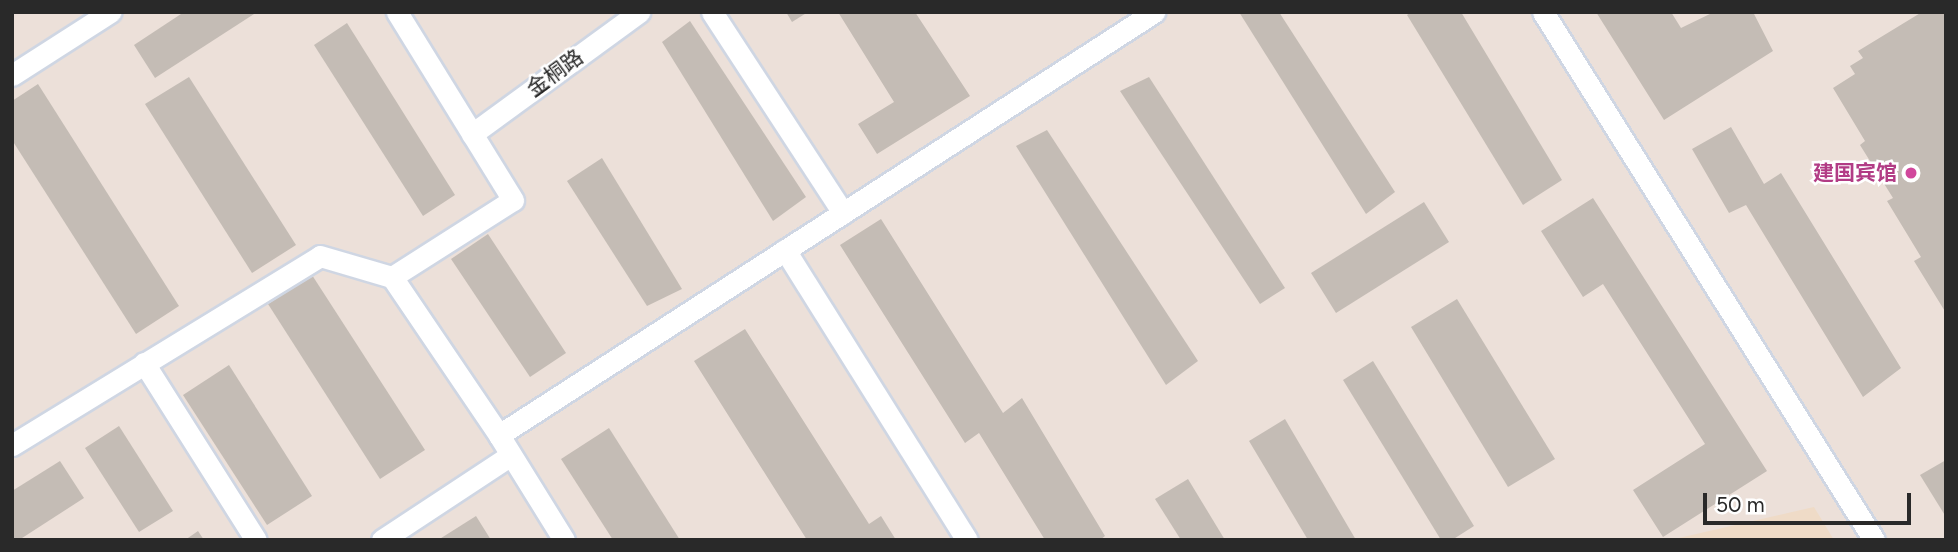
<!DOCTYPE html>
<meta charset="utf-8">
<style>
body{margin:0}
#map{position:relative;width:1958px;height:552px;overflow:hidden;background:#ece0d9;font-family:Figtree,"Noto Sans SC",sans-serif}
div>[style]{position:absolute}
.education>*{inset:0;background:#efdbc7}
.building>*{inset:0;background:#c4bcb5}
.roads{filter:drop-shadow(2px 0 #cfd6e3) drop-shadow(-2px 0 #cfd6e3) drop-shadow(0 2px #cfd6e3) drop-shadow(0 -2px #cfd6e3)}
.minor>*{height:21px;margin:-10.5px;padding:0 10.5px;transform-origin:10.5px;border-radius:10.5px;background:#fff}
.dots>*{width:19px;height:19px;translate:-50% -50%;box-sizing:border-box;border:4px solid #fff;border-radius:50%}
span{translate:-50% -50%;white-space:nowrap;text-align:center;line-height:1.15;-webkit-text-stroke:5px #fff;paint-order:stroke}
.street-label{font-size:21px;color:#292929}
.hotel-label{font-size:21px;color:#b23c85;font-weight:700}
.right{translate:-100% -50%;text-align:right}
.frame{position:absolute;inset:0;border:14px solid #292929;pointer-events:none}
.scale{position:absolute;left:1703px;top:493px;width:208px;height:32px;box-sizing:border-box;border:4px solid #292929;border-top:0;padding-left:9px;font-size:21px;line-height:24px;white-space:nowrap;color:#292929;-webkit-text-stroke:5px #fff;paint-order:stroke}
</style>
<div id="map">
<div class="education">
<div style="clip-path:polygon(1814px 507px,1834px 540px,1670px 540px)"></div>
</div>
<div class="building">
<div style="clip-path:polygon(184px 12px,257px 12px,155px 78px,134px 45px)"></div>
<div style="clip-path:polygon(786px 12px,808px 12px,792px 22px)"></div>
<div style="clip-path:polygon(838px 12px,915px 12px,970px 96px,877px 154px,858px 124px,894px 102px)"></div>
<div style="clip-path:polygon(1239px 12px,1279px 12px,1395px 192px,1366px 214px)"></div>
<div style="clip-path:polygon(1411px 12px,1461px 12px,1562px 180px,1523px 205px,1407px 15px)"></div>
<div style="clip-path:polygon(1596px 12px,1671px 12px,1681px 28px,1714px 12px,1753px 12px,1773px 51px,1664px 120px)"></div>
<div style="clip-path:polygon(1922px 12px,1946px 12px,1946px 313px,1914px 261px,1921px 257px,1887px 201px,1893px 198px,1860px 145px,1865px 141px,1833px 88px,1855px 74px,1850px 66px,1863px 58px,1858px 51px)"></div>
<div style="clip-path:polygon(690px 21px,806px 197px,773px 221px,662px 42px)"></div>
<div style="clip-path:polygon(347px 23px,455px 195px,423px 216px,314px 45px)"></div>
<div style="clip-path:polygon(189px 77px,296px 245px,252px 273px,145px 104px)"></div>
<div style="clip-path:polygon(1149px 77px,1285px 288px,1260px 304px,1120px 91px)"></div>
<div style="clip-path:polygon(38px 84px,179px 306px,136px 334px,12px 140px,12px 101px)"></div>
<div style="clip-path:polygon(1731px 127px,1764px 184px,1781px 173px,1901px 368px,1863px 397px,1746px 205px,1729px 213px,1692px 149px)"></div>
<div style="clip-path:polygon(1047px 130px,1198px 361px,1166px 385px,1016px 146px)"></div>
<div style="clip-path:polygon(602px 158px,682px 289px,647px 306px,567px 181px)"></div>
<div style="clip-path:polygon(1593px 198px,1767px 471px,1663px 537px,1633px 490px,1705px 444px,1603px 284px,1583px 297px,1541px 231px)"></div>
<div style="clip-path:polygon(1424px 202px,1449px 242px,1336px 313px,1311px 273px)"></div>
<div style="clip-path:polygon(881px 219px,1003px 413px,1022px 398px,1105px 536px,1100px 540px,1045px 540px,979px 433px,965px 443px,840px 245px)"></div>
<div style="clip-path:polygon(488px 234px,566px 353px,530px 377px,451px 259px)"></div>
<div style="clip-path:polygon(312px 275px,425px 450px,380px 479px,268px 304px)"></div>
<div style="clip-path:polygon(1457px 299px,1555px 459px,1508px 487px,1411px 327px)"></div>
<div style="clip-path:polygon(745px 329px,869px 524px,881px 516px,896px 540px,807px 540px,694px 361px)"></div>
<div style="clip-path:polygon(1373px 361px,1474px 526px,1452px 540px,1441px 540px,1343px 380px)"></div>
<div style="clip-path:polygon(229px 365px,312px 496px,267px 525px,183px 395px)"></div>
<div style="clip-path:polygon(1285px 419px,1356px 540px,1308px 540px,1249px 441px)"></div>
<div style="clip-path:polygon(119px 426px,173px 511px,139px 532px,85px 448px)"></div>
<div style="clip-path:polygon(609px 428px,680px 540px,613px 540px,561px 459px)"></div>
<div style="clip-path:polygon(1946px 460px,1946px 517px,1920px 475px)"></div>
<div style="clip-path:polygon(60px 461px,84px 498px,19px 540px,12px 540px,12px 491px)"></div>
<div style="clip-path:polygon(1188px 479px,1225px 540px,1181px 540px,1155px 499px)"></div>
<div style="clip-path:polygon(476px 516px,491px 540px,438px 540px)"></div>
<div style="clip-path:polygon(198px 531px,204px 540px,185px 540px)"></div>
</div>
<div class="roads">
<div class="minor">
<div style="left:712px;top:12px;width:240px;rotate:56.9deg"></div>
<div style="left:1543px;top:12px;width:623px;rotate:57.92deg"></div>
<div style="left:12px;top:75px;width:117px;rotate:-32.7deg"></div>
<div style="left:472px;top:134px;width:207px;rotate:-36.1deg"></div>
<div style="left:785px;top:250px;width:342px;rotate:57.9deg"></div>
<div style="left:392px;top:277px;width:191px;rotate:55.9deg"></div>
<div style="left:144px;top:363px;width:209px;rotate:57.7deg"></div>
<div style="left:12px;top:445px;width:361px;rotate:-31.5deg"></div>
<div style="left:320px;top:256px;width:75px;rotate:16.3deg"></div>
<div style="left:392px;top:277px;width:143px;rotate:-32.5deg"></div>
<div style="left:513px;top:200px;width:221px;rotate:-121.7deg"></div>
<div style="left:382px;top:540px;width:154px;rotate:-33.4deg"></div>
<div style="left:564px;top:540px;width:123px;rotate:-121.8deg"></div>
<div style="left:499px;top:435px;width:780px;rotate:-32.85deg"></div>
</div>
</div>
<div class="dots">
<div style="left:1911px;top:173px;background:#d1479c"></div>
</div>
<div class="street-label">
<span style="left:555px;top:73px;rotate:-36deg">金桐路</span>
</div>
<div class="hotel-label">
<span class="right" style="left:1897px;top:173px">建国宾馆</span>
</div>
<div class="frame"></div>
<div class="scale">50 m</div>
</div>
